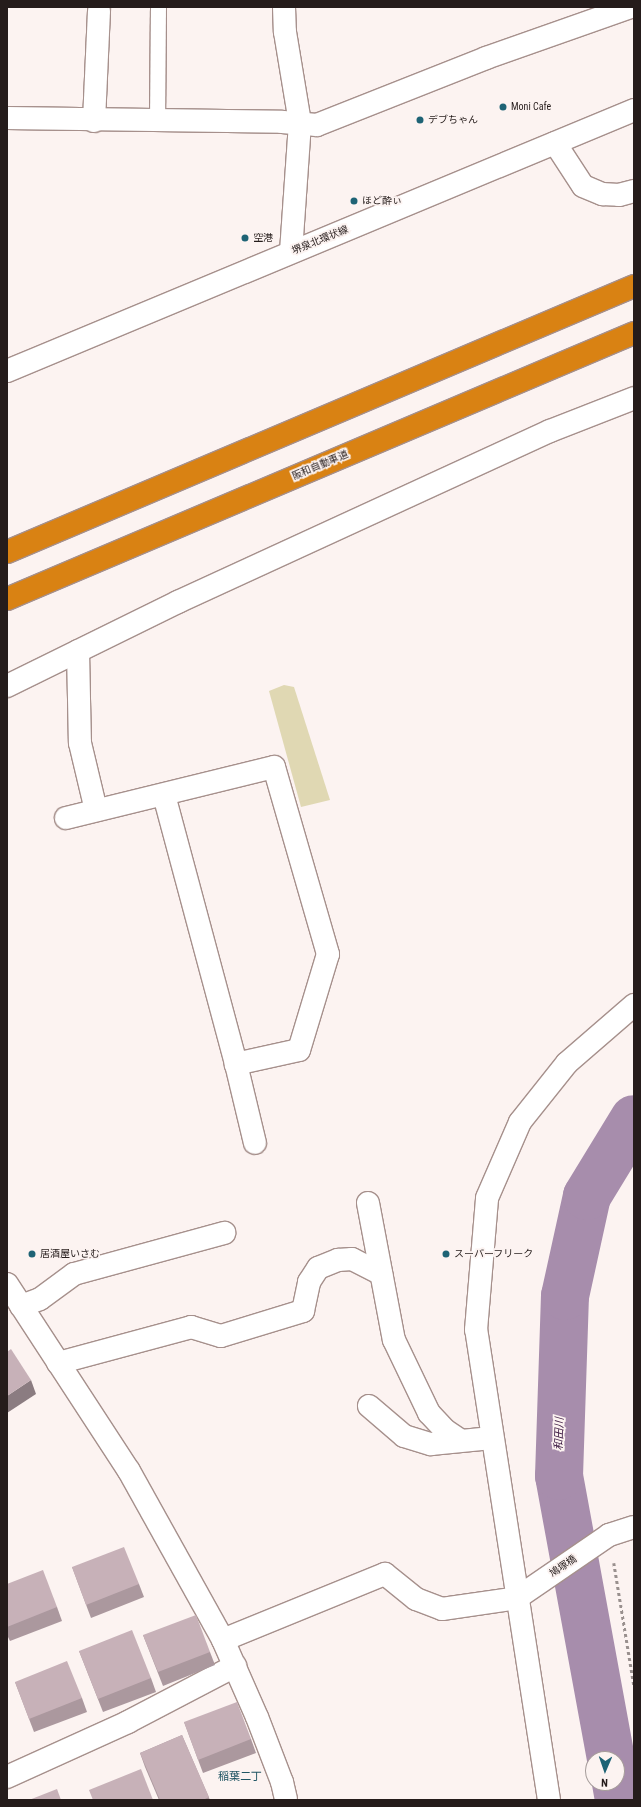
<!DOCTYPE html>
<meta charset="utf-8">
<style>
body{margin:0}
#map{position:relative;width:641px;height:1807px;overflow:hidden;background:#fcf3f1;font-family:"Roboto Condensed","Noto Sans JP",sans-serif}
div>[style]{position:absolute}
.green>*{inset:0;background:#e0d8b3}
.river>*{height:48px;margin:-24px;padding:0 24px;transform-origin:24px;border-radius:24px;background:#a78dac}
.path>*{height:2.5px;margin-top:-1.25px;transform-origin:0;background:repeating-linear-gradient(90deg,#99908e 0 3px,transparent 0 6px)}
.roads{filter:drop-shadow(1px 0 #a6908c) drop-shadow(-1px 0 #a6908c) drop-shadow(0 1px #a6908c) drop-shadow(0 -1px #a6908c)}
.lane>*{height:15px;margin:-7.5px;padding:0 7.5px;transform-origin:7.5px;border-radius:7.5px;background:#fff}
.street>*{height:22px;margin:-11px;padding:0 11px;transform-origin:11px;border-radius:11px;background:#fff}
.secondary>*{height:22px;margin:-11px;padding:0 11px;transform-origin:11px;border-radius:11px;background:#fff}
.highway>*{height:22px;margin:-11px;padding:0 11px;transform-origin:11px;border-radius:11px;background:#d98213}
.wall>*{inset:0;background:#ab989e}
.shaded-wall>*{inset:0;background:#8b7c81}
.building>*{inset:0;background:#c7b1b8}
.dots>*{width:11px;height:11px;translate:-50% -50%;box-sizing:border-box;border:2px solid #fcf3f1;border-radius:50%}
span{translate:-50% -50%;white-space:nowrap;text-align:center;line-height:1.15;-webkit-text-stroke:3.5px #fcf3f1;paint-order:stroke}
.poi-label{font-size:10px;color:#251c1b}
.left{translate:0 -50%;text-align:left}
.street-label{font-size:10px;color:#251c1b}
.water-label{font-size:11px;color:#3d1a43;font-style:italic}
.neighbourhood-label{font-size:11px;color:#215664}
.frame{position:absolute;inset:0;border:8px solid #251c1b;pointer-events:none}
.north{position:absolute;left:585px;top:1751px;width:40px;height:40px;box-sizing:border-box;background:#fcf3f1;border:1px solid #a69d9b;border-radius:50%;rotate:182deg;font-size:11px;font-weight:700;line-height:16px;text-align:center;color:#251c1b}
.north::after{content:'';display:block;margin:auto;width:14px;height:18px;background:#1e6375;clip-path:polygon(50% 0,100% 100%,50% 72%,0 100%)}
</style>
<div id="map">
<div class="green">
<div style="clip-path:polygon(284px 685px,294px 687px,330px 800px,301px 807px,269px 691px)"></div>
</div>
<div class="river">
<div style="left:611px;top:1759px;width:288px;rotate:-100.4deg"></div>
<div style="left:559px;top:1476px;width:180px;rotate:-88.1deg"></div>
<div style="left:565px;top:1296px;width:102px;rotate:-77.6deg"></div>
<div style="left:587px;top:1196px;width:90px;rotate:-58.6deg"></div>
<div style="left:616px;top:1783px;width:17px;rotate:80deg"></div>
</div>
<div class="path">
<div style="left:614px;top:1563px;width:124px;rotate:80.7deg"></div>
</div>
<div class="roads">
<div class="lane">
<div style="left:157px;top:121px;width:114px;rotate:-89.5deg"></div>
</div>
<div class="street">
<div style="left:284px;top:7px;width:25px;rotate:88deg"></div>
<div style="left:285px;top:32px;width:92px;rotate:80.6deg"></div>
<div style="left:300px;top:123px;width:129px;rotate:94deg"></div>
<div style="left:7px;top:118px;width:275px;rotate:0.8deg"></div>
<div style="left:282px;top:122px;width:35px;rotate:5deg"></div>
<div style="left:317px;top:125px;width:182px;rotate:-21.6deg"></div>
<div style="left:486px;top:58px;width:154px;rotate:-19.4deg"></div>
<div style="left:94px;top:121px;width:110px;rotate:-87.4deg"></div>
<div style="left:555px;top:143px;width:51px;rotate:56.9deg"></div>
<div style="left:583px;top:186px;width:21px;rotate:23deg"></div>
<div style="left:602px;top:194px;width:17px;rotate:3deg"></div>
<div style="left:619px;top:195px;width:16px;rotate:-15deg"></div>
<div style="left:78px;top:651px;width:92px;rotate:88.8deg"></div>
<div style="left:80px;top:743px;width:69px;rotate:76.6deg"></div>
<div style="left:7px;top:686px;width:191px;rotate:-26.2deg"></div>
<div style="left:178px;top:602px;width:409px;rotate:-24.7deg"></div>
<div style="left:550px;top:431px;width:90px;rotate:-21.4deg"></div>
<div style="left:164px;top:795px;width:278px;rotate:75deg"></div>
<div style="left:236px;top:1064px;width:81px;rotate:76.5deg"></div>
<div style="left:66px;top:818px;width:214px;rotate:-13.8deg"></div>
<div style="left:274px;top:767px;width:195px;rotate:73.9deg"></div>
<div style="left:328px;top:954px;width:100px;rotate:106.8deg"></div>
<div style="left:299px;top:1050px;width:65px;rotate:167.5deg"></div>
<div style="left:368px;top:1203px;width:139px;rotate:79.3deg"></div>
<div style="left:394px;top:1340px;width:81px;rotate:64.4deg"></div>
<div style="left:429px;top:1413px;width:23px;rotate:47deg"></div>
<div style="left:445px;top:1430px;width:18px;rotate:34deg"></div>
<div style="left:7px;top:1284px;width:223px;rotate:56.9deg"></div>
<div style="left:129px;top:1471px;width:193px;rotate:60.9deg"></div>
<div style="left:223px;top:1640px;width:84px;rotate:66.2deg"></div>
<div style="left:257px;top:1717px;width:70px;rotate:69deg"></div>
<div style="left:282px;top:1782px;width:18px;rotate:77deg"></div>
<div style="left:21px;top:1306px;width:20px;rotate:-20deg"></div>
<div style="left:40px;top:1299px;width:42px;rotate:-36.3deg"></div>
<div style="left:74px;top:1274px;width:156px;rotate:-15.3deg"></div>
<div style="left:58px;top:1363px;width:138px;rotate:-15.1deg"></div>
<div style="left:191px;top:1327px;width:31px;rotate:17deg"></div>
<div style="left:221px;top:1336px;width:86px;rotate:-17deg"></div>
<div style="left:303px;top:1311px;width:30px;rotate:-78deg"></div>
<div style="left:309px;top:1282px;width:17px;rotate:-57deg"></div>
<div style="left:318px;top:1268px;width:22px;rotate:-22deg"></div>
<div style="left:338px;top:1260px;width:14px;rotate:-4deg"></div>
<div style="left:352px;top:1259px;width:33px;rotate:27deg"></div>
<div style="left:369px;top:1406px;width:46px;rotate:40.6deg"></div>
<div style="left:404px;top:1436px;width:28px;rotate:17deg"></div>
<div style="left:431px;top:1444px;width:61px;rotate:-5.6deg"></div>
<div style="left:223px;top:1640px;width:175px;rotate:-22.2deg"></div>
<div style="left:385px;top:1574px;width:40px;rotate:39deg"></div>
<div style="left:416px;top:1599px;width:28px;rotate:21deg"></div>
<div style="left:442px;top:1609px;width:76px;rotate:-8.3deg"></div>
<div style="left:517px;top:1598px;width:112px;rotate:-34.4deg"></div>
<div style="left:609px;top:1535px;width:26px;rotate:-18deg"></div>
<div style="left:7px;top:1777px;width:133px;rotate:-24.4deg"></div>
<div style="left:128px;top:1722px;width:121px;rotate:-27.6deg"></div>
<div style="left:549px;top:1800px;width:476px;rotate:-98.8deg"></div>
<div style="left:476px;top:1330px;width:132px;rotate:-85.2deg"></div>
<div style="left:487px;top:1198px;width:83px;rotate:-66.5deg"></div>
<div style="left:520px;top:1122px;width:75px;rotate:-51.5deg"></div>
<div style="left:567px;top:1063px;width:89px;rotate:-40.9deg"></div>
</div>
<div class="secondary">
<div style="left:7px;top:371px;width:679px;rotate:-22.6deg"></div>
</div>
<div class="highway">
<div style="left:7px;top:552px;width:681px;rotate:-22.99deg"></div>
<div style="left:7px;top:599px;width:681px;rotate:-22.99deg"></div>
</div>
</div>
<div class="wall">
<div style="clip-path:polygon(72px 1567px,139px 1584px,144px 1597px,91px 1618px)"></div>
<div style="clip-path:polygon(7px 1584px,57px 1607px,62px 1621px,10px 1641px,7px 1635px)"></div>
<div style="clip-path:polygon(143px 1635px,210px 1652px,215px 1665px,163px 1686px)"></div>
<div style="clip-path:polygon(79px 1651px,151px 1678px,156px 1692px,103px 1712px)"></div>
<div style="clip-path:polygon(15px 1682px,82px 1698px,87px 1712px,34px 1732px)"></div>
<div style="clip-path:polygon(184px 1722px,251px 1739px,256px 1753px,203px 1773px)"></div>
<div style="clip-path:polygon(182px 1735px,210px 1800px,159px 1800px,145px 1767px,140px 1753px)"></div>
</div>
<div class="shaded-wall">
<div style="clip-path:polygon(31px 1380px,36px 1394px,7px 1413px,7px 1396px)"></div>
</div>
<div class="building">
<div style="clip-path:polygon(11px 1349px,31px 1380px,7px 1396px,7px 1352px)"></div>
<div style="clip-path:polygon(124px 1547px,139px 1584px,86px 1605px,72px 1567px)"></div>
<div style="clip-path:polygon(43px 1570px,57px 1607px,7px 1627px,7px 1584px)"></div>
<div style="clip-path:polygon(196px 1615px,210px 1652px,158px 1672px,143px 1635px)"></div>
<div style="clip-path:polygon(132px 1630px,151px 1678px,98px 1699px,79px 1651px)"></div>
<div style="clip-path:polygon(67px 1661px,82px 1698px,29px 1719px,15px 1682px)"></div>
<div style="clip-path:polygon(237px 1702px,251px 1739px,198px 1760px,184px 1722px)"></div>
<div style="clip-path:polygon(182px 1735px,209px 1797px,203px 1800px,160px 1800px,140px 1753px)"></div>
<div style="clip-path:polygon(141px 1769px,153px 1800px,93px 1800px,89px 1790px)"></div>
<div style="clip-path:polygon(57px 1789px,61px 1800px,29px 1800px)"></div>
</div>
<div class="dots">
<div style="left:503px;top:107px;background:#1e6375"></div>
<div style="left:420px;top:120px;background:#1e6375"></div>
<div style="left:354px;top:201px;background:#1e6375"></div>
<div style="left:245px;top:238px;background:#1e6375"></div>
<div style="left:32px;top:1254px;background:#1e6375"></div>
<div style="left:446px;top:1254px;background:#1e6375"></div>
</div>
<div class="poi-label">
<span class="left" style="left:511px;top:107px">Moni Cafe</span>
<span class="left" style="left:428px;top:120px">デブちゃん</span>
<span class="left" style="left:362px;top:201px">ほど酔ぃ</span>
<span class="left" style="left:253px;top:238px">空港</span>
<span class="left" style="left:40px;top:1254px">居酒屋いさむ</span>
<span class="left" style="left:454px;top:1254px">スーパーフリーク</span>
</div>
<div class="street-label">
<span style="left:320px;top:240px;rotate:-22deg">堺泉北環状線</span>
<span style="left:320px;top:465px;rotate:-23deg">阪和自動車道</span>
<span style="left:563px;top:1566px;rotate:-34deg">鳩塚橋</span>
</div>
<div class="water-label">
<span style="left:560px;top:1434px;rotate:-88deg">和田川</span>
</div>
<div class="neighbourhood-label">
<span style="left:240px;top:1777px">稲葉二丁</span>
</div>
<div class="frame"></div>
<div class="north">N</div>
</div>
